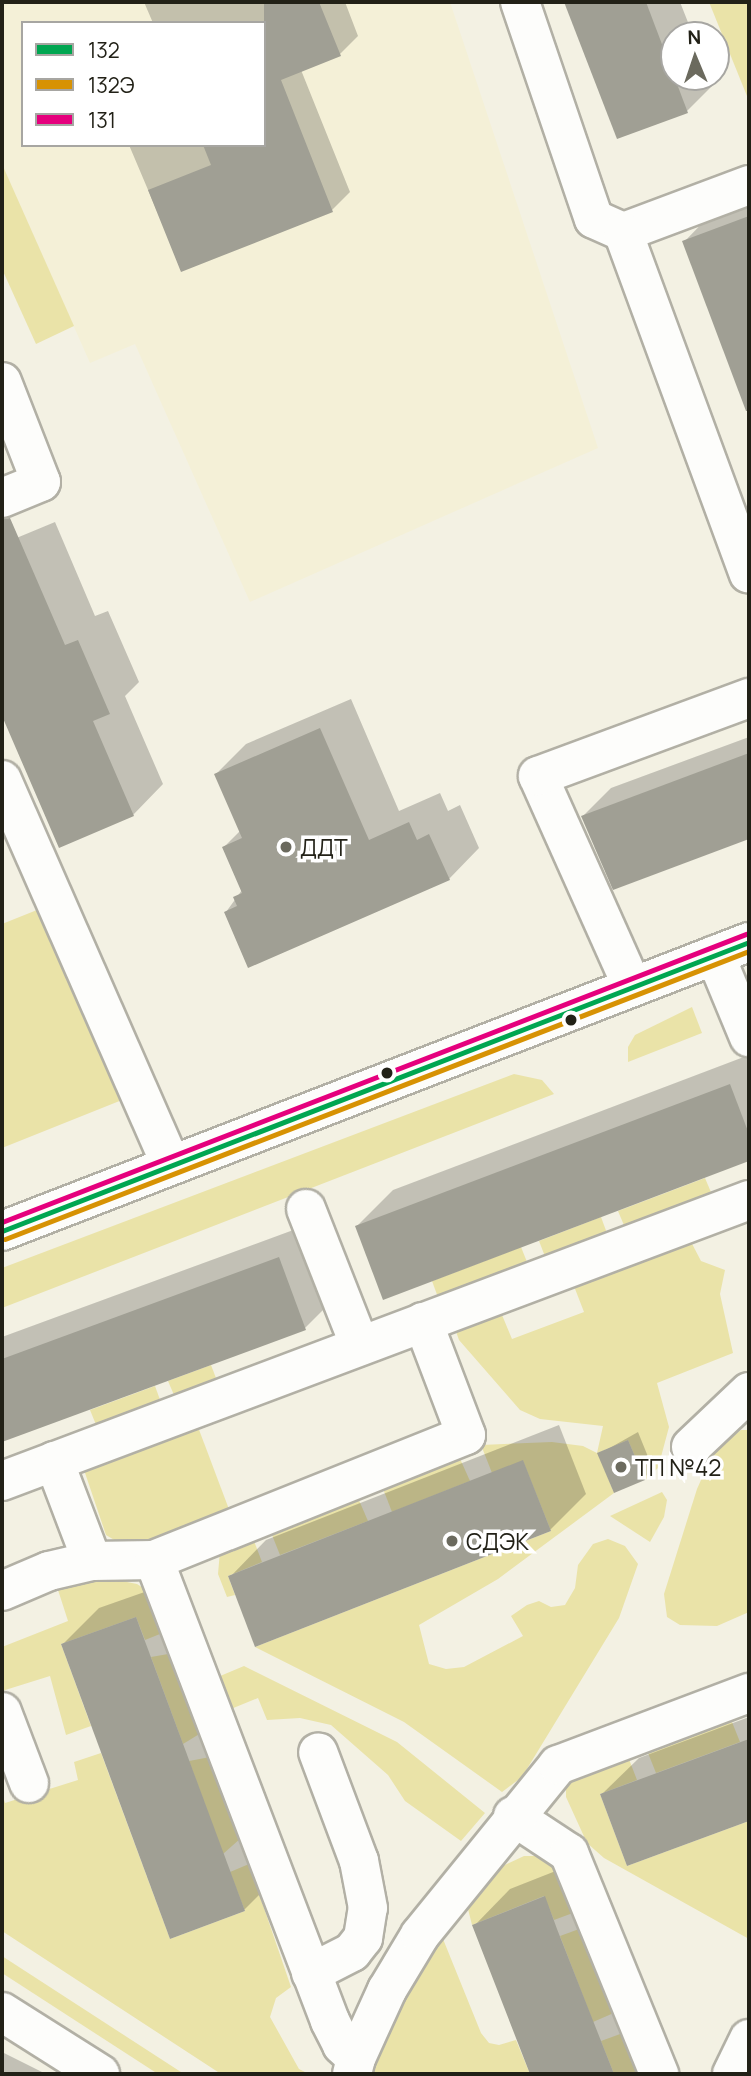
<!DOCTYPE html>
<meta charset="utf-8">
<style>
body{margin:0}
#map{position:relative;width:751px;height:2076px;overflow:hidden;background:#f3f1e3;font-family:Manrope,sans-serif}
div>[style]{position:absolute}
.built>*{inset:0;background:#f4f0d7}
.green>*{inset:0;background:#eae3a8}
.shadow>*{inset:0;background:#0003}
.building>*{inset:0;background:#a09f94}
.roads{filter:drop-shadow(2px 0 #b2b0a5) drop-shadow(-2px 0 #b2b0a5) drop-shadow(0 2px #b2b0a5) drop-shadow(0 -2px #b2b0a5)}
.minor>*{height:38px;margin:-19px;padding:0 19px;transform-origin:19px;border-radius:19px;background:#fdfdfb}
.bus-1>*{height:5px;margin:-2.5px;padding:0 2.5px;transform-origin:2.5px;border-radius:2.5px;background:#00a651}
.bus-2>*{height:5px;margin:-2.5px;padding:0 2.5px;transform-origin:2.5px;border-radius:2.5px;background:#d79203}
.bus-3>*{height:5px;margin:-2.5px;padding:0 2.5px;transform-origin:2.5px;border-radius:2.5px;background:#e5007d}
.dots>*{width:19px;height:19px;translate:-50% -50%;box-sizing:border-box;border:4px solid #fff;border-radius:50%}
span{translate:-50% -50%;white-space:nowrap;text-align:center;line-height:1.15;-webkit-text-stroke:7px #fff;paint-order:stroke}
.poi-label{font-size:23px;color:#222117}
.left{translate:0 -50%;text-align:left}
.frame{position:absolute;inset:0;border:4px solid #222117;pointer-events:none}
.legend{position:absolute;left:21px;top:21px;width:245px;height:126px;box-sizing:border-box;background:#fff;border:2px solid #a7a6a2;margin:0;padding:9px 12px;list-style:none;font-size:21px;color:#222117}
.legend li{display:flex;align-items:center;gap:14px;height:35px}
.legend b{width:35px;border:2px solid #a7a6a2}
.north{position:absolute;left:660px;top:21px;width:70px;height:70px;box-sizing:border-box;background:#fff;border:2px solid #a7a6a2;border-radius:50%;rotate:358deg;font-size:19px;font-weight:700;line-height:28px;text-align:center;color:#222117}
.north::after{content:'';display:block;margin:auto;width:24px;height:32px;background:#6b6a5e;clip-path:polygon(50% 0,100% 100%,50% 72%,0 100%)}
</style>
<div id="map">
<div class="built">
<div style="clip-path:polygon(evenodd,2px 2px,450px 2px,598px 448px,250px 602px,135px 344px,90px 363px,2px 164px,2px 2px,23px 23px,264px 23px,264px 145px,23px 145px,23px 23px)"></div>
</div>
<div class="green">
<div style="clip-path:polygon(709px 2px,749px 2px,749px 101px)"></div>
<div style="clip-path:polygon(2px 164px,74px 326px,36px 344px,2px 269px)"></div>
<div style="clip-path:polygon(47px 906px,122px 1100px,2px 1148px,2px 924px)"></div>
<div style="clip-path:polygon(692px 1007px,702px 1033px,628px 1062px,628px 1047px,635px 1035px)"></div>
<div style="clip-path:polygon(514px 1074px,542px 1080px,554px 1094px,2px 1308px,2px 1268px)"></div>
<div style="clip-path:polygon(705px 1178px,713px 1197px,626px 1230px,618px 1211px)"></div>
<div style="clip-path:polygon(601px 1217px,608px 1236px,546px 1259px,539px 1241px)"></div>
<div style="clip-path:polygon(689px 1238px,701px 1261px,725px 1270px,720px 1294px,733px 1353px,657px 1383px,669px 1427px,658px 1468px,645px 1480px,628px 1440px,598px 1453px,614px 1493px,498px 1579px,419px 1625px,429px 1664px,446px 1669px,464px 1667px,523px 1636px,511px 1616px,527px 1605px,539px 1601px,551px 1607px,565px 1605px,575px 1588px,578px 1565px,593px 1544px,608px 1539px,625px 1546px,638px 1564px,619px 1618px,522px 1777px,502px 1792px,404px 1722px,255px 1647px,551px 1531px,523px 1461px,492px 1473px,481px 1445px,552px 1442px,583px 1446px,597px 1453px,603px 1426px,540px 1419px,520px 1410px,459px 1340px,453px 1323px,497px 1303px,512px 1339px,584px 1312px,572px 1281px)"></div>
<div style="clip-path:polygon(521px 1247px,529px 1267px,439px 1300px,432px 1281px)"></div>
<div style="clip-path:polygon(211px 1365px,219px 1386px,177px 1402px,168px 1381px)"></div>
<div style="clip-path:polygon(155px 1386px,163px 1408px,99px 1432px,90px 1410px)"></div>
<div style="clip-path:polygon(195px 1419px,230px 1512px,137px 1545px,121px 1544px,106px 1535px,81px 1461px)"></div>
<div style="clip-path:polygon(741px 1430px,749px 1430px,749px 1612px,717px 1626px,680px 1625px,667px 1617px,664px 1594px,697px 1489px,714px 1451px)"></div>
<div style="clip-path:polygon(457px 1452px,470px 1481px,392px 1512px,380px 1481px)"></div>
<div style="clip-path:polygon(355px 1491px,368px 1521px,280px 1555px,268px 1525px)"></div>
<div style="clip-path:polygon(662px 1492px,667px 1500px,664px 1517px,650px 1542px,610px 1516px)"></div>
<div style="clip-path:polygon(251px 1533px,262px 1562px,228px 1576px,235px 1595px,227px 1597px,218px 1574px,220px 1551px)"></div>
<div style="clip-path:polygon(102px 1577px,137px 1584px,148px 1591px,165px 1632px,145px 1640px,136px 1617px,61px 1644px,91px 1726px,66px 1735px,50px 1676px,2px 1691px,2px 1647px,68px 1621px,58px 1590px)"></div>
<div style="clip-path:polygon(168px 1654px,175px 1659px,201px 1733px,183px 1744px,151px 1657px)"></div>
<div style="clip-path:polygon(244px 1666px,397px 1742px,485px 1813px,461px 1841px,405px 1801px,388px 1775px,331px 1725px,300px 1718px,267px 1720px,258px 1698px,226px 1711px,213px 1679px)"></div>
<div style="clip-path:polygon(730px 1717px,740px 1742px,656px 1773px,646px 1748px)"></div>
<div style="clip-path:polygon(101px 1753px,170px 1939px,245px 1911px,230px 1872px,249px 1864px,291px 1987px,276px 1998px,270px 2017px,299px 2069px,309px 2074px,221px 2074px,2px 1931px,2px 1793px,5px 1803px,78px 1780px,74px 1762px)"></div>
<div style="clip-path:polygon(627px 1754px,637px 1780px,600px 1794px,627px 1866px,749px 1821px,749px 1939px,604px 1858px,587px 1843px,566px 1797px,566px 1786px,573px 1775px)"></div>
<div style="clip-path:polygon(210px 1757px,241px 1838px,223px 1854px,189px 1761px)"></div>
<div style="clip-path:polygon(524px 1856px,544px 1856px,557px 1864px,581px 1910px,554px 1920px,544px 1896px,472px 1925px,466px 1901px,490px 1872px)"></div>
<div style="clip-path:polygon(590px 1925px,623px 2009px,593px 2022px,560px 1936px)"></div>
<div style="clip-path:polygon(443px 1939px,481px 2033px,489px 2043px,499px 2045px,516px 2040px,530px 2074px,366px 2074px,435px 1940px)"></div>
<div style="clip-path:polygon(2px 1956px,184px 2074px,158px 2074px,2px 1973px)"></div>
<div style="clip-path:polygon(631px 2030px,649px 2074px,614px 2074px,601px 2041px)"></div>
</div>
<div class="shadow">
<div style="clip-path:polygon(144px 2px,345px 2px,358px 36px,340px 54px,301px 70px,350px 192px,332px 210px,182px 270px,129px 145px,264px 145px,264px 23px,153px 23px)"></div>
<div style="clip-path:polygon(566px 2px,680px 2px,693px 35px,674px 35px,674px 77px,708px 77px,712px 86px,687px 111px,618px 137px)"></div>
<div style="clip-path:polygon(749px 198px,749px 414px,684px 242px,714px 211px)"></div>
<div style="clip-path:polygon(55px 522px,95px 616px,108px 611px,139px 682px,125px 696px,163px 784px,133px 815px,59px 846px,2px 711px,2px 544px)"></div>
<div style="clip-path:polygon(351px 699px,399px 811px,440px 793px,448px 811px,460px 805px,479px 848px,449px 879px,226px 912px,242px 890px,224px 847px,240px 831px,216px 774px,246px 744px)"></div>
<div style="clip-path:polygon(749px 737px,749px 837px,614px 887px,583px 816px,611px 788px)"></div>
<div style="clip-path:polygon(749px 1055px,749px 1159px,384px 1298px,357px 1226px,393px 1190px)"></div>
<div style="clip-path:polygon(315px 1222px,341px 1292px,305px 1328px,2px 1440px,2px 1337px)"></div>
<div style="clip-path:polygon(559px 1425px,586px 1494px,550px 1530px,230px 1577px,266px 1540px)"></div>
<div style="clip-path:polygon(638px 1432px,653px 1469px,644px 1478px,599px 1454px)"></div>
<div style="clip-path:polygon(173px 1582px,280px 1874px,244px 1910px,63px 1644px,99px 1608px)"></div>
<div style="clip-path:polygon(749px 1717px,749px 1819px,628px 1864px,602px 1794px,639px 1758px)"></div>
<div style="clip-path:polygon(581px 1861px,664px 2074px,532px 2074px,474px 1926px,510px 1889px)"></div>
<div style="clip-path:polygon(2px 2052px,46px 2074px,2px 2074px)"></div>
</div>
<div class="building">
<div style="clip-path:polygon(264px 2px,319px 2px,341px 56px,281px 80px,333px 212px,181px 272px,148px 190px,211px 165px,203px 145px,264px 145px)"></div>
<div style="clip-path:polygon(564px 2px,646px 2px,688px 113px,617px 139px)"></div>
<div style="clip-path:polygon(749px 216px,749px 411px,746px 411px,682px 241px)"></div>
<div style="clip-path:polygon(10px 518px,65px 645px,78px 640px,110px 714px,93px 721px,134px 816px,59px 848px,2px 716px,2px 519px)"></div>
<div style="clip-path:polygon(320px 728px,369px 840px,409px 822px,417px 840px,429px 834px,450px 880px,248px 968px,224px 912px,237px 906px,233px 897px,242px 893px,222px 847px,242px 838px,214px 774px)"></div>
<div style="clip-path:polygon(749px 753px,749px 839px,613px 890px,581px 816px)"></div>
<div style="clip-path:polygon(730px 1084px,749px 1134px,749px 1161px,383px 1300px,355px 1226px)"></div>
<div style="clip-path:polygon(279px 1257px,306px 1330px,2px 1442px,2px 1359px)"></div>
<div style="clip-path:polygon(628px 1440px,645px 1480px,614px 1493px,597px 1453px)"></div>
<div style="clip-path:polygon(523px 1460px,551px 1531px,255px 1647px,228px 1576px)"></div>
<div style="clip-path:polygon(136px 1617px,245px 1911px,170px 1939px,61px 1644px)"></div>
<div style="clip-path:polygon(749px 1739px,749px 1821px,627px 1866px,600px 1794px)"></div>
<div style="clip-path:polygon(545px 1896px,557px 1929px,614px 2074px,530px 2074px,472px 1925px)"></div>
</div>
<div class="roads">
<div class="minor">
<div style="left:520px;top:2px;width:229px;rotate:71.2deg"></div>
<div style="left:594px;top:219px;width:32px;rotate:24deg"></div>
<div style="left:749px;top:185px;width:134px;rotate:159.5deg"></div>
<div style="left:623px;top:232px;width:364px;rotate:69.8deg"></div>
<div style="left:2px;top:382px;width:107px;rotate:68.7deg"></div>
<div style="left:41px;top:482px;width:42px;rotate:157.7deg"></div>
<div style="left:2px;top:780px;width:420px;rotate:66.3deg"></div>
<div style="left:715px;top:955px;width:89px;rotate:67.5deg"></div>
<div style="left:632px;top:986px;width:230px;rotate:-114.1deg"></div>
<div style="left:538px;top:776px;width:225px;rotate:-20.3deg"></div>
<div style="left:306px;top:1209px;width:147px;rotate:68.5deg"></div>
<div style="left:2px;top:1231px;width:801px;rotate:-21.15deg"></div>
<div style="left:691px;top:1447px;width:80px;rotate:-43.5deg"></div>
<div style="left:2px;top:1481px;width:798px;rotate:-20.61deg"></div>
<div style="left:154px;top:1560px;width:336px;rotate:-21.8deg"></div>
<div style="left:466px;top:1435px;width:121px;rotate:-110.8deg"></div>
<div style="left:92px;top:1561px;width:62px;rotate:-0.9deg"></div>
<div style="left:154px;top:1560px;width:493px;rotate:69.1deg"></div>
<div style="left:330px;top:2021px;width:27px;rotate:63deg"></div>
<div style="left:342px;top:2045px;width:19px;rotate:43deg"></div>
<div style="left:356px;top:2058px;width:16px;rotate:104deg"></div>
<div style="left:2px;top:1591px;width:51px;rotate:-23.1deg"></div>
<div style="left:49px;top:1571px;width:44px;rotate:-13.1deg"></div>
<div style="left:92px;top:1561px;width:107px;rotate:-110.8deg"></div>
<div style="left:2px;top:1712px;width:76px;rotate:69.2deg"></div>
<div style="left:513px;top:1816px;width:67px;rotate:33.5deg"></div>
<div style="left:569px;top:1853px;width:239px;rotate:67.8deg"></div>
<div style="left:311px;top:1973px;width:46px;rotate:-27.1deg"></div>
<div style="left:352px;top:1952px;width:18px;rotate:-52deg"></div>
<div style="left:363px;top:1938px;width:30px;rotate:-81deg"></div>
<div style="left:368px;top:1908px;width:48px;rotate:-100.8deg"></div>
<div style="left:359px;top:1861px;width:116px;rotate:-110.6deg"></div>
<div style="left:2px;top:2012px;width:116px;rotate:32.3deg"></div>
<div style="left:356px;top:2058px;width:75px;rotate:-65.5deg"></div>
<div style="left:387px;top:1990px;width:64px;rotate:-59deg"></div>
<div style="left:420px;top:1935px;width:219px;rotate:-50.9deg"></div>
<div style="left:558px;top:1765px;width:204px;rotate:-20.7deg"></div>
<div style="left:732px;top:2074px;width:39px;rotate:-64deg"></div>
</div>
</div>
<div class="bus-1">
<div style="left:2px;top:1231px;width:801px;rotate:-21.15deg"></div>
</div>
<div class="bus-2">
<div style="left:5px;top:1239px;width:798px;rotate:-21.16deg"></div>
</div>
<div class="bus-3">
<div style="left:2px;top:1222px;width:798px;rotate:-21.16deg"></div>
</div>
<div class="dots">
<div style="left:286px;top:847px;background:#6b6a5e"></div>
<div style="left:571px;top:1020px;background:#222117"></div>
<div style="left:387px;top:1073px;background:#222117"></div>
<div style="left:621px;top:1467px;background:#6b6a5e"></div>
<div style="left:452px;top:1541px;background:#6b6a5e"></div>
</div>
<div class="poi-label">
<span class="left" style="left:300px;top:847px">ДДТ</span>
<span class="left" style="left:635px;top:1467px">ТП №42</span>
<span class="left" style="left:466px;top:1541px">СДЭК</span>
</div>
<div class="frame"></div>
<ul class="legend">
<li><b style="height:9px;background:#00a651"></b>132</li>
<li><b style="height:9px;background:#d79203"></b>132Э</li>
<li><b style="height:9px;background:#e5007d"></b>131</li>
</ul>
<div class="north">N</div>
</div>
